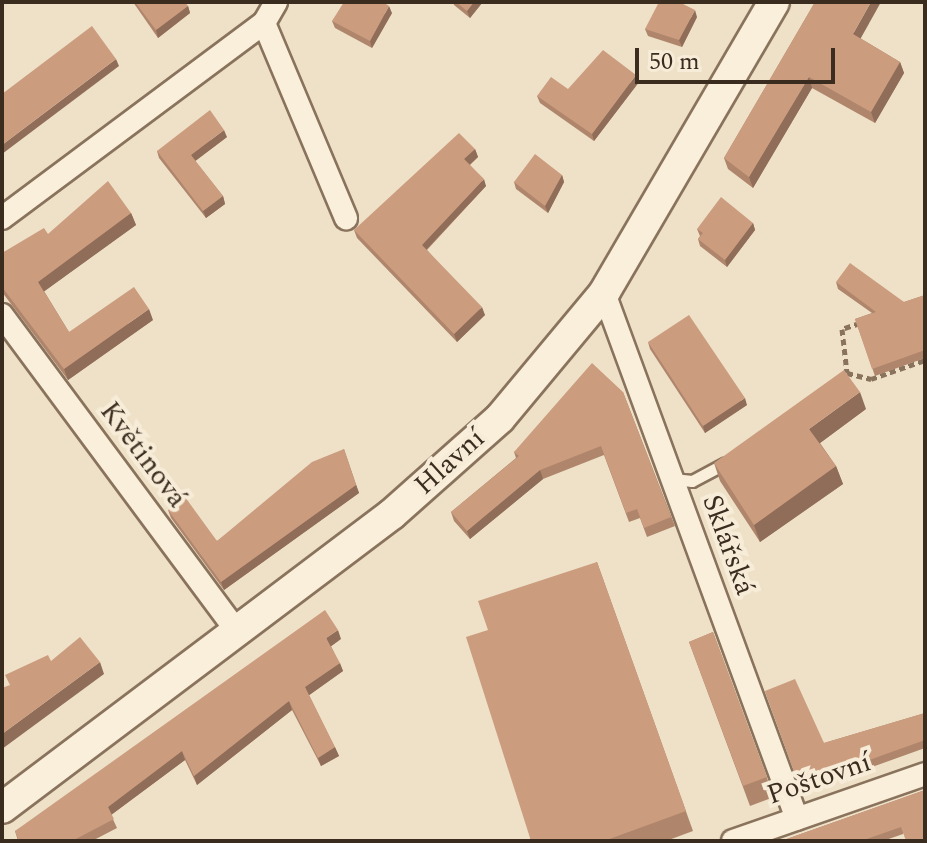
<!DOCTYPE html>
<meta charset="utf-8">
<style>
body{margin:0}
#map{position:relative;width:927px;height:843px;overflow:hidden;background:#eee1c8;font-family:Spectral,serif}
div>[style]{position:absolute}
.path>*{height:5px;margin-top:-2.5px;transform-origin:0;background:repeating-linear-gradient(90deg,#8a735d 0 6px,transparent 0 10px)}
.roads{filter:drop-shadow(2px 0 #8a735d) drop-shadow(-2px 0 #8a735d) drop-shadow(0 2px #8a735d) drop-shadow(0 -2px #8a735d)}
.service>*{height:11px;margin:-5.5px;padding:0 5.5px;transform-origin:5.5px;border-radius:5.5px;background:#f9efdb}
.minor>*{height:22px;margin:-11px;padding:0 11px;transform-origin:11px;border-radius:11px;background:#f9efdb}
.secondary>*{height:30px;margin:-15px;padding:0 15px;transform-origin:15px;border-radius:15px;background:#f9efdb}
.wall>*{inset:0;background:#af866c}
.shaded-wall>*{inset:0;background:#8f6d58}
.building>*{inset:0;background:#cc9c7e}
span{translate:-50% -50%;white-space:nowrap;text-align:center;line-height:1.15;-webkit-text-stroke:8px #f6ecd7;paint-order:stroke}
.street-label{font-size:28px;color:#3b2c20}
.frame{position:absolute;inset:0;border:4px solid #3b2c20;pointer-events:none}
.scale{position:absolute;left:635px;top:48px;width:200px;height:36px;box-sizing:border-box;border:4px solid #3b2c20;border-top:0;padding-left:10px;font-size:24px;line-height:28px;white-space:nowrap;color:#3b2c20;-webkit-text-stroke:6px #f6ecd7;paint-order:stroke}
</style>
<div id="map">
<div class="path">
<div style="left:860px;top:323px;width:19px;rotate:162deg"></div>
<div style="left:842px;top:329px;width:44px;rotate:83.5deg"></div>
<div style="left:847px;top:373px;width:25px;rotate:14deg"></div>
<div style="left:871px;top:379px;width:57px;rotate:-19.4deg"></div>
</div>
<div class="roads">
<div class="service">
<div style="left:673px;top:479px;width:19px;rotate:6deg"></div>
<div style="left:692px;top:481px;width:38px;rotate:-28deg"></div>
</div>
<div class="minor">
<div style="left:264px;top:23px;width:212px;rotate:67.2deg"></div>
<div style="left:2px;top:218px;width:327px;rotate:-36.7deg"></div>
<div style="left:264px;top:23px;width:24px;rotate:-60deg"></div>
<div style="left:604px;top:293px;width:560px;rotate:69.85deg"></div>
<div style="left:2px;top:315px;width:394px;rotate:53.4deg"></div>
<div style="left:733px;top:841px;width:203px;rotate:-19.2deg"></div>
</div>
<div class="secondary">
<div style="left:2px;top:808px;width:488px;rotate:-37deg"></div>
<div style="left:392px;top:514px;width:144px;rotate:-41.6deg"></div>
<div style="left:500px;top:418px;width:163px;rotate:-50.2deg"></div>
<div style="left:604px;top:293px;width:337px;rotate:-59.7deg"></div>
</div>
</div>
<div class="wall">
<div style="clip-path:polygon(133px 2px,188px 6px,190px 13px,158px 38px)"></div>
<div style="clip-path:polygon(453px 2px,482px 2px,482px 3px,470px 18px,454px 5px)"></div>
<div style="clip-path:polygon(815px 2px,860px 38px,900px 62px,904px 73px,875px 123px,812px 88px,753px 188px,728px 169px,724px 158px)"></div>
<div style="clip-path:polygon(392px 13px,372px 48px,335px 28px,332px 21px)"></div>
<div style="clip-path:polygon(697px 17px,682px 47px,648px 36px,645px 29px)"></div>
<div style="clip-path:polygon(639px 82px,594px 141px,540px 103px,537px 96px,568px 89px)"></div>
<div style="clip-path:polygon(227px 137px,195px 161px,223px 196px,225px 204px,206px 218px,159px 158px,157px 151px)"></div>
<div style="clip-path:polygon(475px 149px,478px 157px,470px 165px,486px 186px,427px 250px,485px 315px,457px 342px,357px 238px,354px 230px)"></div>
<div style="clip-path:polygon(562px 175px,564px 182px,548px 213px,516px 189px,514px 182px)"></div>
<div style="clip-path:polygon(131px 213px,136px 225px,44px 291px,69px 332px,153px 320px,68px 380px,2px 292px,2px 253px,48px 234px)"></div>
<div style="clip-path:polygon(753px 223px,755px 230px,727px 267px,700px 246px,698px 239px,700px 236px,697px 229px)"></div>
<div style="clip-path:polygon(836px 282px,904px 302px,925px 295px,925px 358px,875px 376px,855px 319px,872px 313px,838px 289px)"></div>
<div style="clip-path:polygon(648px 342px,747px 405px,705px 433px,650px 349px)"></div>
<div style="clip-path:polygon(623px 392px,675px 526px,647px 537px,640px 518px,629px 522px,604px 455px,543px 479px,470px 539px,454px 521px,451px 512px,516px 458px,514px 452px)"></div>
<div style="clip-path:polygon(866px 409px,820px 443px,836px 466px,843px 484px,760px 542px,720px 481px,714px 463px)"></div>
<div style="clip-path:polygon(344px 449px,359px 493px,224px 590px,171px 518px,168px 510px,217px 541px)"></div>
<div style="clip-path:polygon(597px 562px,693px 831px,666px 841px,531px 841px,488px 630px)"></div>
<div style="clip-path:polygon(713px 632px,774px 797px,750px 806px,689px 642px)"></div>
<div style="clip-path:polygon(341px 639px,331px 646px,343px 671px,309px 695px,339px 756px,321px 766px,292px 710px,197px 785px,185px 760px,111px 815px,117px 828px,92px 841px,18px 841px,15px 831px)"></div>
<div style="clip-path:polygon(765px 691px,824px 743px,925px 713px,925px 748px,808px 790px,800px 787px)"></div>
<div style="clip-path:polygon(925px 790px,903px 834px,883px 841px,781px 841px)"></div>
</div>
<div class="shaded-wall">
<div style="clip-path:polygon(474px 2px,482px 3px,470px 18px,467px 11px)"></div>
<div style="clip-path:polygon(871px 2px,881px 2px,857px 45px,853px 34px)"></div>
<div style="clip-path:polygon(188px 6px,190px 13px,158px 38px,156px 30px)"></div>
<div style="clip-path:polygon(389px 6px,392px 13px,372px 48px,370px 41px)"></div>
<div style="clip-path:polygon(695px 10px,697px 17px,682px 47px,679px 40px)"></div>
<div style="clip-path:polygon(116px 59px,119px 66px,2px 154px,2px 145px)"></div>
<div style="clip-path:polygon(900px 62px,904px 73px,875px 123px,871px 112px)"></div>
<div style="clip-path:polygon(636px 75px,639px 82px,594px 141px,592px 134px)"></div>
<div style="clip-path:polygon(809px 77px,812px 88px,753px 188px,749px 177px)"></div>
<div style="clip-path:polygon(224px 130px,227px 137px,194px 162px,191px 155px)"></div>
<div style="clip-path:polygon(475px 149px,478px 157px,467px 167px,464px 159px)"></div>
<div style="clip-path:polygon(562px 175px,564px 182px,548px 213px,545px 206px)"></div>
<div style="clip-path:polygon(484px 179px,486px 186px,424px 252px,422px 245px)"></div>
<div style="clip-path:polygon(223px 196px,225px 204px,206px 218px,203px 211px)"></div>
<div style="clip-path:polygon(131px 213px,136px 225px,42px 293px,38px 282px)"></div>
<div style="clip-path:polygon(753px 223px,755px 230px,727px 267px,725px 260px)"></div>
<div style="clip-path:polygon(482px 307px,485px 315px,457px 342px,454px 334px)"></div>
<div style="clip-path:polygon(149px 309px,153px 320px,68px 380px,64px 369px)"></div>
<div style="clip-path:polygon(860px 392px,866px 409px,816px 446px,809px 429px)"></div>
<div style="clip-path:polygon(745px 398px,747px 405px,705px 433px,703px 426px)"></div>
<div style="clip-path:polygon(836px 466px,843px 484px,760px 542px,754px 525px)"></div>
<div style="clip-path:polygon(540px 470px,543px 479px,470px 539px,467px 531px)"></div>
<div style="clip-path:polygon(356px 485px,359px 493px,224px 590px,221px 582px)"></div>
<div style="clip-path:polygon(338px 630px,341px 639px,330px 647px,326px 638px)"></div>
<div style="clip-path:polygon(100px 662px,104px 674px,2px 749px,2px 734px)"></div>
<div style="clip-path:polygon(340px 663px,343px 671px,308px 696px,305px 687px)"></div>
<div style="clip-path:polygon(289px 701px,292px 710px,197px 785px,194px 776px)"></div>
<div style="clip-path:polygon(335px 747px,339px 756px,321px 766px,318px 758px)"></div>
<div style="clip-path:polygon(182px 751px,185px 760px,111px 815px,108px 807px)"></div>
</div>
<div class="building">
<div style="clip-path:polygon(135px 2px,185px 2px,188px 6px,156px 30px)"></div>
<div style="clip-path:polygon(344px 2px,383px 2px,389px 6px,370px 41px,332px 21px)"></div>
<div style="clip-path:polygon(456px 2px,474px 2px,467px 11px)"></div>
<div style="clip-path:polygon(659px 2px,679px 2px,695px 10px,679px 40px,645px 29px)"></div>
<div style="clip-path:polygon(815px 2px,871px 2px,853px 34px,900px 62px,871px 112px,809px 77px,749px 177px,724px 158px)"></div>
<div style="clip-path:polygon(92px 26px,116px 59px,2px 145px,2px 94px)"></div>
<div style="clip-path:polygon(603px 50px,636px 75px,592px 134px,537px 96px,551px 77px,568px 89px)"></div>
<div style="clip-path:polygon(210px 110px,224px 130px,191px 155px,223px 196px,203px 211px,157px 151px)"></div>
<div style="clip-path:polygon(459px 133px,475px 149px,464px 159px,484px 179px,422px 245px,482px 307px,454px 334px,354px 230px)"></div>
<div style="clip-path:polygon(535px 154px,562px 175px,545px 206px,514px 182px)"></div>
<div style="clip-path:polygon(108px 181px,131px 213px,38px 282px,69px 332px,134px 287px,149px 309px,64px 369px,2px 287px,2px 253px,44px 228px,48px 234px)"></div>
<div style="clip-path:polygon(721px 197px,753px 223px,725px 260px,698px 239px,703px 233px,697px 229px)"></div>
<div style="clip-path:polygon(850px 263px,904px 302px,925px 295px,925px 350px,872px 369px,855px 319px,876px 312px,836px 282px)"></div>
<div style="clip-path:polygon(689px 315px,745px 398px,703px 426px,648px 342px)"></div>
<div style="clip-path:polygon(592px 363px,623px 392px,671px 517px,644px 528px,637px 509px,626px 513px,601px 446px,540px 470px,467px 531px,451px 512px,519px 456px,514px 452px)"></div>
<div style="clip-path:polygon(844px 370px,860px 392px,809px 429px,836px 466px,754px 525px,714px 463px)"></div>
<div style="clip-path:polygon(344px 449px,356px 485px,221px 582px,168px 510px,185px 497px,217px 541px,312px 462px)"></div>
<div style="clip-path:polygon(597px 562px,686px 811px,604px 841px,531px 841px,466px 637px,488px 630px,478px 601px)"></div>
<div style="clip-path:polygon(325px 610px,338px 630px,326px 638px,340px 663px,305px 687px,335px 747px,318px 758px,289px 701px,194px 776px,182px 751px,108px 807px,114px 819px,72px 841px,19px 841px,15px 831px)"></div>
<div style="clip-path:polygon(713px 632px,767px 777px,743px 786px,689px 642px)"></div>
<div style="clip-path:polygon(80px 637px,100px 662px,2px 734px,2px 688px,10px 685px,5px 675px,48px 655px,51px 661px)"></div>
<div style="clip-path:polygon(795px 679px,824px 743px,925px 713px,925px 740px,805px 783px,797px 780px,765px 691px)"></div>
<div style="clip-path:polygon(925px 790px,925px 841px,906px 841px,901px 827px,861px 841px,781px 841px)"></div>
</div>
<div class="street-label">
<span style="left:143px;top:455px;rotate:53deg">Květinová</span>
<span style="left:450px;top:462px;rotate:-42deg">Hlavní</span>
<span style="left:728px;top:545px;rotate:70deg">Sklářská</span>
<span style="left:819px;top:779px;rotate:-19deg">Poštovní</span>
</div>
<div class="frame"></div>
<div class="scale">50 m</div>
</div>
